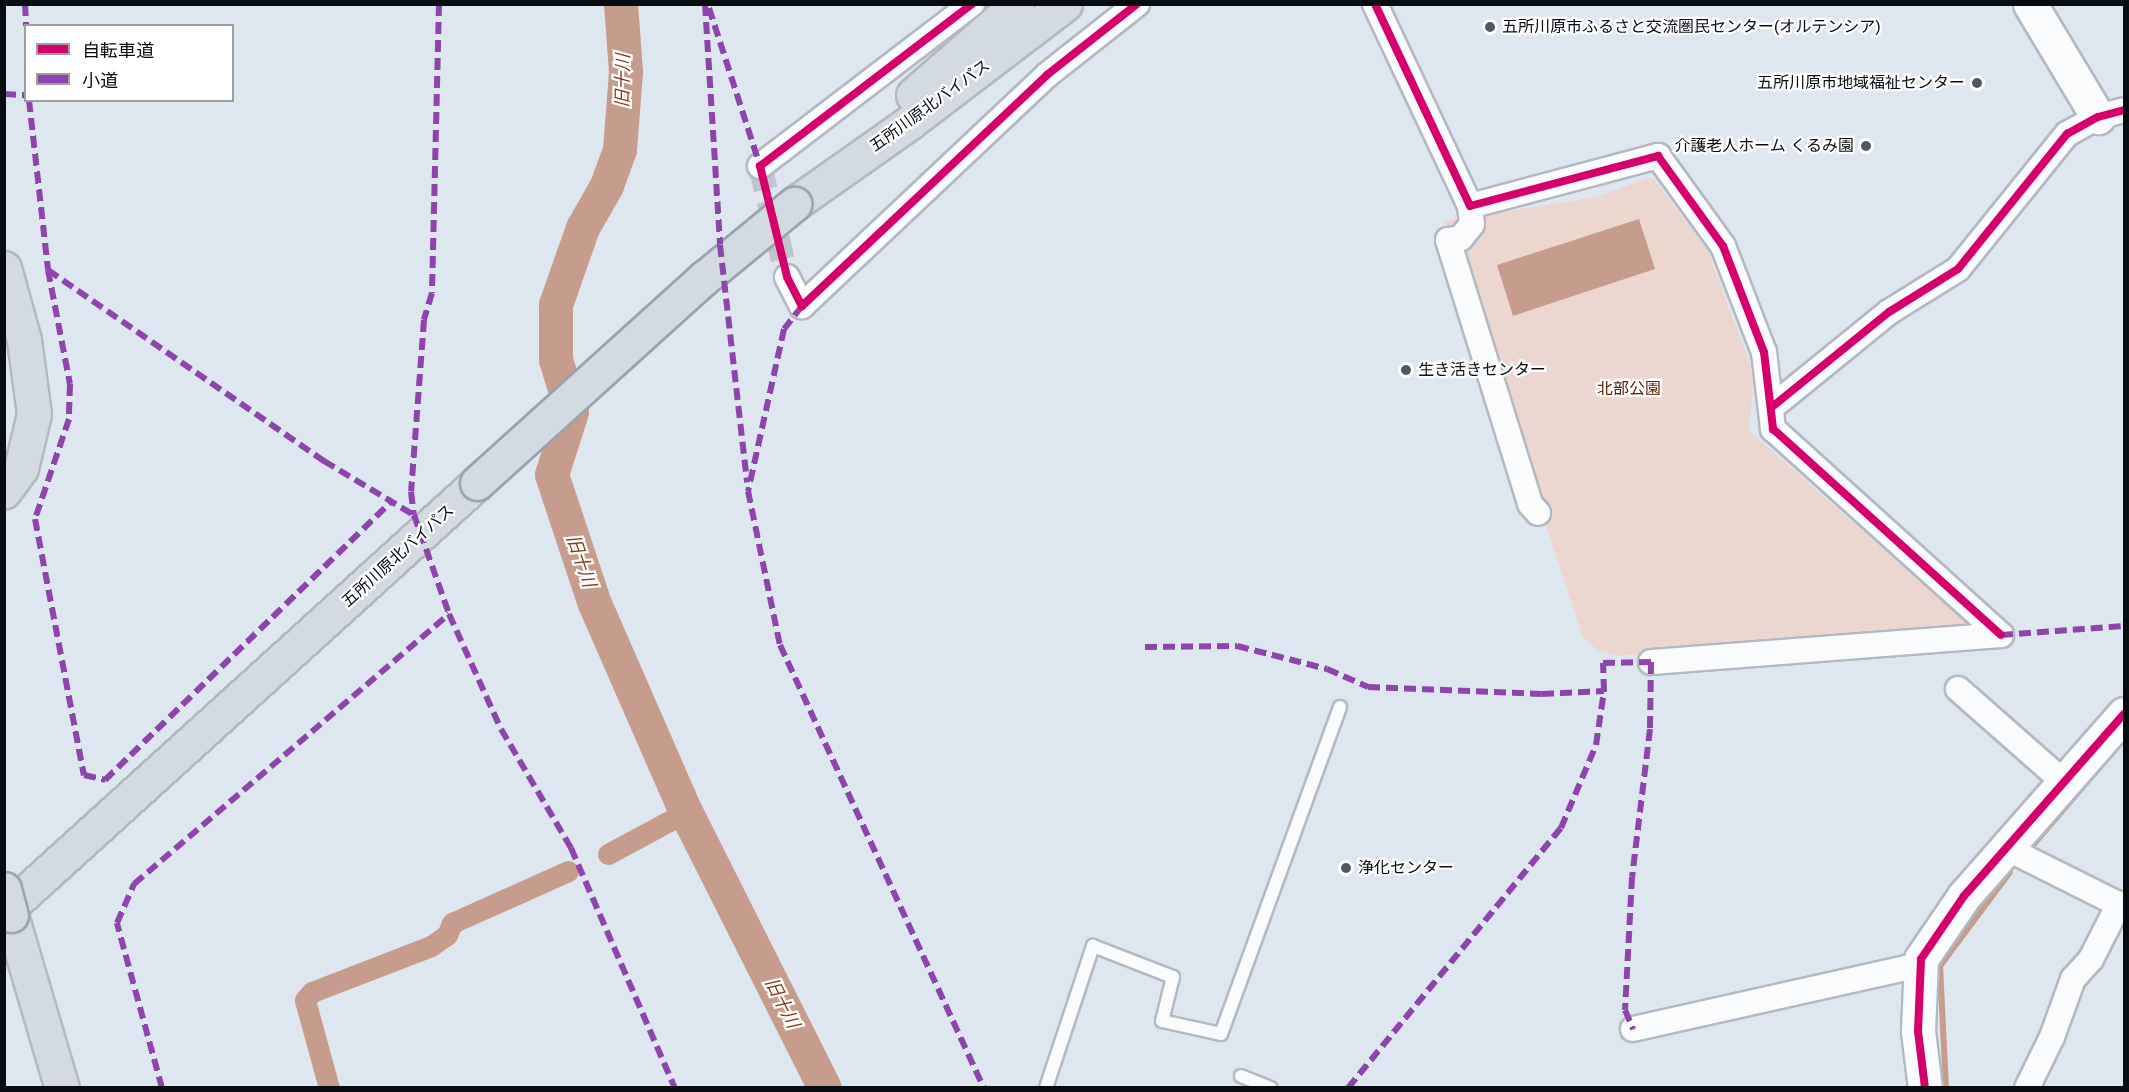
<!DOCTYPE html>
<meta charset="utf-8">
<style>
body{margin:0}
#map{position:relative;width:2129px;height:1092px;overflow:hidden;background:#dee6ef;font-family:Helvetica,"Noto Sans JP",sans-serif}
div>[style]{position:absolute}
.green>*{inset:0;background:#ecd6d0}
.water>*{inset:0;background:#c69c8d}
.stream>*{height:6px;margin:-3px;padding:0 3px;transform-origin:3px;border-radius:3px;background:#c69c8d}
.canal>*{height:21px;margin:-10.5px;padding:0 10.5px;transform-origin:10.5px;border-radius:10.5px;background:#c69c8d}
.river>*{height:34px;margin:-17px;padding:0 17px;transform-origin:17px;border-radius:17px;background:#c69c8d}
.street-tunnel>*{height:24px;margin-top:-12px;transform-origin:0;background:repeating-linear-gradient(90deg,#bec5ce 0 24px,transparent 0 36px)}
.roads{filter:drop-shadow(2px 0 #b3b9c1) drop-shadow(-2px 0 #b3b9c1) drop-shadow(0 2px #b3b9c1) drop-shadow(0 -2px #b3b9c1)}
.lane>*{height:12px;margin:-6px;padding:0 6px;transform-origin:6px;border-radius:6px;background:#fafbfd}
.street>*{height:24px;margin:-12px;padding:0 12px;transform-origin:12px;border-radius:12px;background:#fafbfd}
.secondary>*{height:33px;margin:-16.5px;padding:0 16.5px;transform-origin:16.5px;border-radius:16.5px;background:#fafbfd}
.highway>*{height:33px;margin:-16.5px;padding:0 16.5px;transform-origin:16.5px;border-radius:16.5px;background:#d3dae2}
.bridges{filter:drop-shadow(2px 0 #99a2ae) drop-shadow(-2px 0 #99a2ae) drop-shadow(0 2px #99a2ae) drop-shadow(0 -2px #99a2ae)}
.highway-bridge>*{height:33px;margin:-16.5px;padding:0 16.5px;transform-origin:16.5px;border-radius:16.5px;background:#d3dae2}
.quiet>*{height:6px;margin-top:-3px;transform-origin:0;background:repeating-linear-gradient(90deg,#8e44ad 0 12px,transparent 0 18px)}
.cycleway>*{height:8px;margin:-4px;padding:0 4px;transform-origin:4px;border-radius:4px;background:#d6006c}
.dots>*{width:16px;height:16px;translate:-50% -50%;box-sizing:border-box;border:3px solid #fff;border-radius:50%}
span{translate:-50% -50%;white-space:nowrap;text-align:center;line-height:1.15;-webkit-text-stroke:4.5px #fff;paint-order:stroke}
.poi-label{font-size:16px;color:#070c11}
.left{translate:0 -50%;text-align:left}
.right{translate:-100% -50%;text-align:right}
.street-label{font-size:16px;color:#070c11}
.park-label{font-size:16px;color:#5c2205}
.water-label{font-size:18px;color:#883a17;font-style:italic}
.frame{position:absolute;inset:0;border:6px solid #070c11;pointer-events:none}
.legend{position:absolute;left:24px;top:24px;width:210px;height:78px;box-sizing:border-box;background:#fff;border:2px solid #9c9ea0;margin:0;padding:8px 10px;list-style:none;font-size:18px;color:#070c11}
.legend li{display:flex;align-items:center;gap:12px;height:30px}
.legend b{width:30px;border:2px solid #9c9ea0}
</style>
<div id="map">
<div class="green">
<div style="clip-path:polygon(1647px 178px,1654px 179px,1708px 251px,1754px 376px,1749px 431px,1972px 627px,1617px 656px,1599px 651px,1583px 638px,1445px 221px,1596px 197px)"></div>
</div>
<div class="water">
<div style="clip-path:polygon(1639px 219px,1655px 269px,1513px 316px,1497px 265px)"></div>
</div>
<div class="stream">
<div style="left:2033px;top:845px;width:137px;rotate:-49.4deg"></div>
<div style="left:1946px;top:1088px;width:122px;rotate:-92.8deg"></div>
<div style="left:1940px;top:966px;width:117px;rotate:-53.3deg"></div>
</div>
<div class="canal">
<div style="left:608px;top:854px;width:89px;rotate:-28.3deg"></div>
<div style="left:329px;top:1088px;width:91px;rotate:-105.3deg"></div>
<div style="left:305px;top:1000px;width:11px;rotate:-49deg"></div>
<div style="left:312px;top:992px;width:128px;rotate:-21.1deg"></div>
<div style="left:431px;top:946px;width:19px;rotate:-35deg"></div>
<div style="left:447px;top:935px;width:13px;rotate:-67deg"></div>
<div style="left:452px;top:923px;width:127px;rotate:-24.1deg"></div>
</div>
<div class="river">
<div style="left:621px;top:4px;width:68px;rotate:85.8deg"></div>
<div style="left:626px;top:72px;width:78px;rotate:94.4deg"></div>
<div style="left:620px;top:150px;width:38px;rotate:110deg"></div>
<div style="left:607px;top:186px;width:48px;rotate:119.7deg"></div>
<div style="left:583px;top:228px;width:82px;rotate:109.3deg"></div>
<div style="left:556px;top:305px;width:55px;rotate:90deg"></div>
<div style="left:556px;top:360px;width:54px;rotate:72.9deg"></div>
<div style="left:572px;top:412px;width:66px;rotate:107.6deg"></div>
<div style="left:552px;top:475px;width:136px;rotate:71.6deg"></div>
<div style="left:595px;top:604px;width:227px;rotate:66.4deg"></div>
<div style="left:686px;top:812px;width:309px;rotate:63.3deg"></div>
</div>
<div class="street-tunnel">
<div style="left:760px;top:166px;width:114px;rotate:76.3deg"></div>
</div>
<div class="roads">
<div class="lane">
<div style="left:1241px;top:1076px;width:32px;rotate:22deg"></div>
<div style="left:1046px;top:1088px;width:150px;rotate:-71.7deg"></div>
<div style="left:1093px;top:946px;width:86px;rotate:21.2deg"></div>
<div style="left:1173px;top:977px;width:45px;rotate:104deg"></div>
<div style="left:1162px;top:1021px;width:60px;rotate:12.4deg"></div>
<div style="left:1221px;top:1034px;width:348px;rotate:-70deg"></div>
</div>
<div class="street">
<div style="left:1375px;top:4px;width:223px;rotate:64.8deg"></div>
<div style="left:1470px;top:206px;width:195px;rotate:-14.9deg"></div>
<div style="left:1658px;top:156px;width:111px;rotate:54.2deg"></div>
<div style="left:1723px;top:246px;width:114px;rotate:68.9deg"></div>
<div style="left:1764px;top:352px;width:78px;rotate:83.3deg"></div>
<div style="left:1773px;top:429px;width:307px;rotate:42.1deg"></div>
<div style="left:760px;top:166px;width:267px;rotate:-37.4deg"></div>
<div style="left:1470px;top:206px;width:18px;rotate:84deg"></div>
<div style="left:1472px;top:224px;width:18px;rotate:128deg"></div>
<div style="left:1461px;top:238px;width:13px;rotate:171deg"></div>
<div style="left:1448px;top:240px;width:276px;rotate:72.7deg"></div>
<div style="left:1530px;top:504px;width:12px;rotate:48deg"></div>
<div style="left:787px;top:277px;width:33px;rotate:63deg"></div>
<div style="left:802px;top:306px;width:337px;rotate:-43.3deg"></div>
<div style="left:1047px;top:75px;width:115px;rotate:-38.3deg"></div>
<div style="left:1772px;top:407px;width:151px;rotate:-39.1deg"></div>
<div style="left:1889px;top:312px;width:81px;rotate:-31.9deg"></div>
<div style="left:1958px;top:269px;width:174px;rotate:-51.1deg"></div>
<div style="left:2067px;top:134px;width:35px;rotate:-29deg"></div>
<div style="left:2098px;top:117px;width:27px;rotate:-15deg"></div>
<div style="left:1651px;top:662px;width:351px;rotate:-4.4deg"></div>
<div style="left:1958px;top:689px;width:142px;rotate:41.3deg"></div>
<div style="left:2008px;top:849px;width:130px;rotate:26.6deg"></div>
<div style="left:1633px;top:1029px;width:294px;rotate:-12.6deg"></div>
<div style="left:2027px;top:1088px;width:57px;rotate:-63.9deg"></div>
<div style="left:2052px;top:1037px;width:62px;rotate:-70.1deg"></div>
<div style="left:2073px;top:979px;width:27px;rotate:-48deg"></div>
<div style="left:2091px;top:959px;width:62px;rotate:-63deg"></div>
</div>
<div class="secondary">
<div style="left:2030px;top:4px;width:132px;rotate:59deg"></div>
<div style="left:1925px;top:1088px;width:57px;rotate:-97deg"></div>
<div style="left:1918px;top:1031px;width:72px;rotate:-87.6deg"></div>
<div style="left:1921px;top:959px;width:76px;rotate:-55.7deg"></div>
<div style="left:1964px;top:896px;width:242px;rotate:-48.7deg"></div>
</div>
<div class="highway">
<div style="left:913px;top:95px;width:138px;rotate:-41.2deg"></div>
<div style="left:794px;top:204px;width:141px;rotate:-35.2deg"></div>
<div style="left:909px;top:123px;width:196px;rotate:-37.3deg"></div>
<div style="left:4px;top:268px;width:75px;rotate:74.5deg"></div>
<div style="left:24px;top:340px;width:75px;rotate:82.3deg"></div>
<div style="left:34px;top:414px;width:56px;rotate:103.5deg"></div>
<div style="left:21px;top:468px;width:29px;rotate:126deg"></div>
<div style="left:4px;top:912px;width:639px;rotate:-42.21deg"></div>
<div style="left:11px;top:915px;width:180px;rotate:73.6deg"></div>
</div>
</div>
<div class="bridges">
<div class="highway-bridge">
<div style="left:477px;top:483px;width:306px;rotate:-42.1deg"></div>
<div style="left:704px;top:278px;width:117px;rotate:-39.4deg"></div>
<div style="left:4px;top:889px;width:27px;rotate:75deg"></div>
</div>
</div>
<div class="quiet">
<div style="left:25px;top:4px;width:22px;rotate:87deg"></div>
<div style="left:439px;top:4px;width:289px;rotate:91.4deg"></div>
<div style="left:432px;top:293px;width:28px;rotate:107deg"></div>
<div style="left:424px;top:320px;width:172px;rotate:94.3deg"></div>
<div style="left:411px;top:492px;width:23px;rotate:83deg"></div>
<div style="left:414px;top:515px;width:105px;rotate:70.5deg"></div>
<div style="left:449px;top:614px;width:126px;rotate:65.7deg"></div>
<div style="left:501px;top:729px;width:138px;rotate:59.5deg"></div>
<div style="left:571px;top:848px;width:262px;rotate:66.6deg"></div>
<div style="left:705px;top:4px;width:241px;rotate:86.4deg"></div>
<div style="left:720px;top:245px;width:239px;rotate:83.5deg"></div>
<div style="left:709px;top:8px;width:166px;rotate:72.1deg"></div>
<div style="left:4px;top:94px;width:22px;rotate:3deg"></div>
<div style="left:29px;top:100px;width:171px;rotate:83.6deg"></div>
<div style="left:48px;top:270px;width:116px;rotate:79.1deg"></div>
<div style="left:70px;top:384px;width:35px;rotate:92deg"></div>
<div style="left:69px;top:419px;width:106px;rotate:108.8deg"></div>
<div style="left:35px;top:519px;width:261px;rotate:79.2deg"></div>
<div style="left:84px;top:775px;width:22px;rotate:13deg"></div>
<div style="left:105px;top:780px;width:397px;rotate:-44.2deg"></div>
<div style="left:48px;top:270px;width:336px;rotate:34.7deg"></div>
<div style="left:324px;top:461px;width:105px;rotate:31deg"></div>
<div style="left:802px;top:306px;width:29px;rotate:128deg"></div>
<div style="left:784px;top:329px;width:166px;rotate:102.5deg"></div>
<div style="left:748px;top:491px;width:157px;rotate:78.3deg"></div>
<div style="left:780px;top:645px;width:488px;rotate:65.3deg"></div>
<div style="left:2001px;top:635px;width:123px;rotate:-4.2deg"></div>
<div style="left:1145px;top:647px;width:92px;rotate:-0.6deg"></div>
<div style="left:1237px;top:646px;width:93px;rotate:14.3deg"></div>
<div style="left:1327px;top:669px;width:45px;rotate:23.7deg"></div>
<div style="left:1368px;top:687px;width:174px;rotate:2.3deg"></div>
<div style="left:1542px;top:694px;width:62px;rotate:-2.8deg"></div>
<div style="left:1604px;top:691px;width:28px;rotate:-92deg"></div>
<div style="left:1603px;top:663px;width:48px;rotate:-1.2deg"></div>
<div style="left:1651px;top:662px;width:67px;rotate:90.9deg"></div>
<div style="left:1650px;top:729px;width:149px;rotate:96.9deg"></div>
<div style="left:1632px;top:877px;width:133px;rotate:93deg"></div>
<div style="left:1625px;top:1010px;width:21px;rotate:67deg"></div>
<div style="left:162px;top:1088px;width:171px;rotate:-105.3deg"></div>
<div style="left:117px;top:923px;width:43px;rotate:-66.4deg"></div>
<div style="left:134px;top:884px;width:415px;rotate:-40.6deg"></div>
<div style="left:1348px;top:1088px;width:336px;rotate:-50.7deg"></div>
<div style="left:1561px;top:828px;width:90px;rotate:-67.1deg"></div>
<div style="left:1596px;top:745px;width:55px;rotate:-81.6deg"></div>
</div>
<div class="cycleway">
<div style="left:972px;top:4px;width:267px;rotate:142.6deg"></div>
<div style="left:760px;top:166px;width:114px;rotate:76.3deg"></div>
<div style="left:787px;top:277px;width:33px;rotate:63deg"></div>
<div style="left:802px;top:306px;width:337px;rotate:-43.3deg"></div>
<div style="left:1047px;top:75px;width:115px;rotate:-38.3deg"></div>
<div style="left:1375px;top:4px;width:223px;rotate:64.8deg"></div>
<div style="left:1470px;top:206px;width:195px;rotate:-14.9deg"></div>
<div style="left:1658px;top:156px;width:111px;rotate:54.2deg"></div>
<div style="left:1723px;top:246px;width:114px;rotate:68.9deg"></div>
<div style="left:1764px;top:352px;width:78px;rotate:83.3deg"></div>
<div style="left:1773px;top:429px;width:307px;rotate:42.1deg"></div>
<div style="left:1772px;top:407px;width:151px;rotate:-39.1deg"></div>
<div style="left:1889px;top:312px;width:81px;rotate:-31.9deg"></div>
<div style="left:1958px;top:269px;width:174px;rotate:-51.1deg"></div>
<div style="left:2067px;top:134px;width:35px;rotate:-29deg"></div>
<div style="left:2098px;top:117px;width:27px;rotate:-15deg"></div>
<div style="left:1925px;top:1088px;width:57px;rotate:-97deg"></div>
<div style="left:1918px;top:1031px;width:72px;rotate:-87.6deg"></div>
<div style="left:1921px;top:959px;width:76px;rotate:-55.7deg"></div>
<div style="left:1964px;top:896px;width:242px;rotate:-48.7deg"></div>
</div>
<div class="dots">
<div style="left:1490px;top:27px;background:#52585f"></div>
<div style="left:1977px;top:83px;background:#52585f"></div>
<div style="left:1866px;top:146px;background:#52585f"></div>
<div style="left:1406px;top:370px;background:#52585f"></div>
<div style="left:1346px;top:868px;background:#52585f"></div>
</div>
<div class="poi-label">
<span class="left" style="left:1502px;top:27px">五所川原市ふるさと交流圏民センター(オルテンシア)</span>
<span class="right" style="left:1965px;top:83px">五所川原市地域福祉センター</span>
<span class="right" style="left:1854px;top:146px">介護老人ホーム くるみ園</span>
<span class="left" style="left:1418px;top:370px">生き活きセンター</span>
<span class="left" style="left:1358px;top:868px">浄化センター</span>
</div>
<div class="street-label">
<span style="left:930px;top:106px;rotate:-36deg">五所川原北バイパス</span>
<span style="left:398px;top:556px;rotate:-42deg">五所川原北バイパス</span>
</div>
<div class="park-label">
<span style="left:1629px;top:389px">北部公園</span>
</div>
<div class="water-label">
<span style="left:623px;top:81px;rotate:-89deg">旧十川</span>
<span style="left:581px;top:561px;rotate:71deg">旧十川</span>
<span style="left:782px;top:1003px;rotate:63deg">旧十川</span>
</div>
<div class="frame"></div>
<ul class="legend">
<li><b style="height:8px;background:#d6006c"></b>自転車道</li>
<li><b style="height:8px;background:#8e44ad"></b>小道</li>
</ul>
</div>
